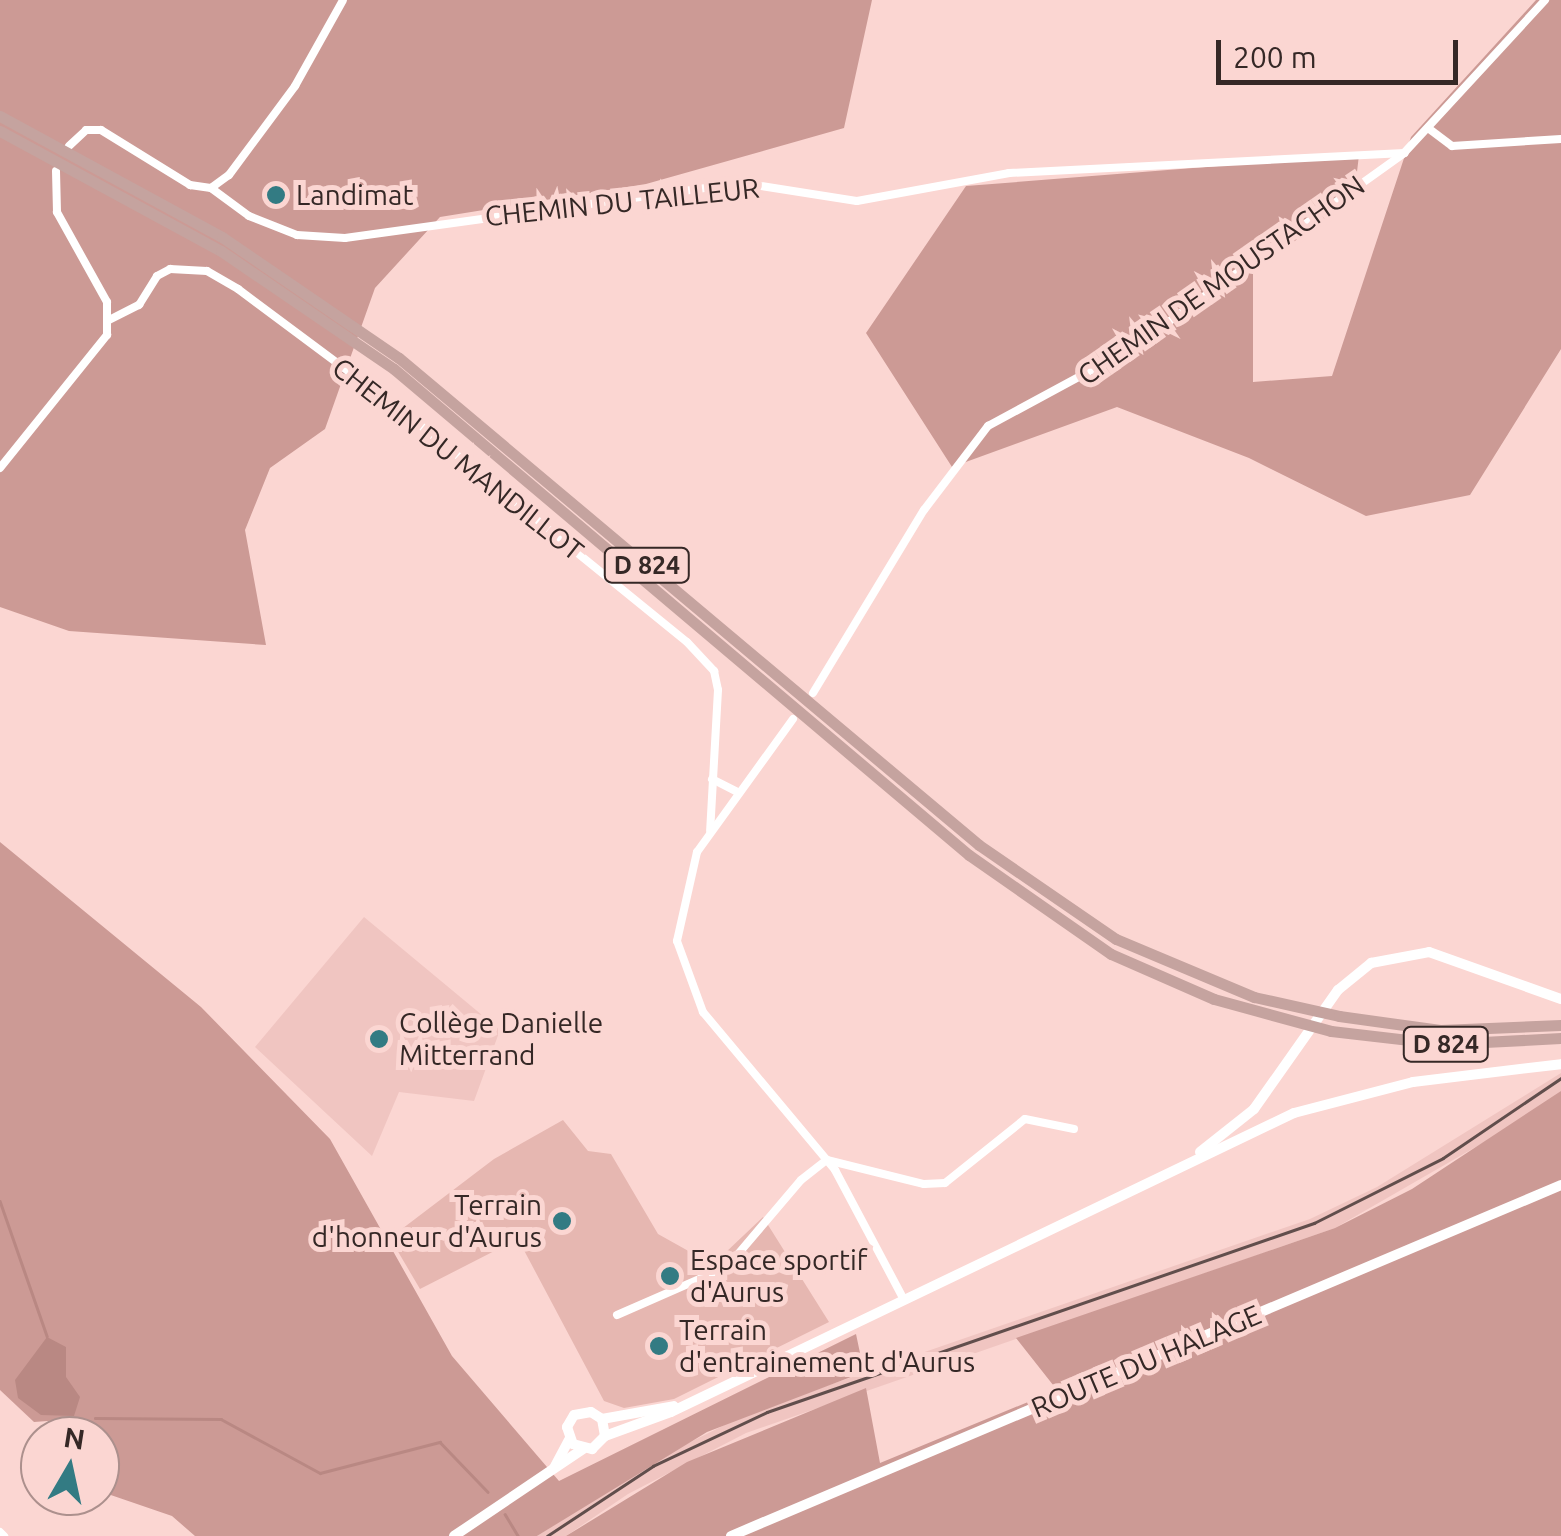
<!DOCTYPE html>
<meta charset="utf-8">
<style>
body{margin:0}
#map{position:relative;width:1561px;height:1536px;overflow:hidden;background:#fbd6d2;font-family:Ubuntu,sans-serif}
div>[style]{position:absolute}
.built>*{inset:0;background:#f0c5c1}
.green>*{inset:0;background:#e6b7b1}
.forest>*{inset:0;background:#cc9a95}
.water>*{inset:0;background:#b98883}
.stream>*{height:2.5px;margin:-1.25px;padding:0 1.25px;transform-origin:1.25px;border-radius:1.25px;background:#b98883}
.minor>*{height:8px;margin:-4px;padding:0 4px;transform-origin:4px;border-radius:4px;background:#fff}
.secondary>*{height:10px;margin:-5px;padding:0 5px;transform-origin:5px;border-radius:5px;background:#fff}
.trunk>*{height:11px;margin:-5.5px;padding:0 5.5px;transform-origin:5.5px;border-radius:5.5px;background:#c5a39f}
.rail>*{height:2.5px;margin:-1.25px;padding:0 1.25px;transform-origin:1.25px;border-radius:1.25px;background:#614e4c}
.dots>*{width:28px;height:28px;translate:-50% -50%;box-sizing:border-box;border:5px solid #fbd6d2;border-radius:50%}
span{translate:-50% -50%;white-space:nowrap;text-align:center;line-height:1.15;-webkit-text-stroke:10px #fbd6d2;paint-order:stroke}
.shield-label span{padding:2px 8px;background:#fbd6d2;border:2px solid;border-radius:8px;-webkit-text-stroke-width:0}
.shield-label{font-size:25px;color:#352826;font-weight:700}
.poi-label{font-size:28px;color:#352826}
.left{translate:0 -50%;text-align:left}
.right{translate:-100% -50%;text-align:right}
.street-label{font-size:28px;color:#352826}
.north{position:absolute;left:20px;top:1416px;width:100px;height:100px;box-sizing:border-box;background:#fbd6d2;border:2px solid #ac908d;border-radius:50%;rotate:9deg;font-size:28px;font-weight:700;line-height:40px;text-align:center;color:#352826}
.north::after{content:'';display:block;margin:auto;width:35px;height:45px;background:#337b83;clip-path:polygon(50% 0,100% 100%,50% 72%,0 100%)}
.scale{position:absolute;left:1216px;top:40px;width:242px;height:45px;box-sizing:border-box;border:5px solid #352826;border-top:0;padding-left:12px;font-size:30px;line-height:35px;white-space:nowrap;color:#352826;-webkit-text-stroke:8px #fbd6d2;paint-order:stroke}
</style>
<div id="map">
<div class="built">
<div style="clip-path:polygon(364px 917px,500px 1030px,474px 1101px,399px 1092px,372px 1156px,255px 1047px)"></div>
<div style="clip-path:polygon(1561px 1073px,1561px 1091px,1531px 1115px,1335px 1228px,746px 1433px,628px 1494px,566px 1536px,537px 1536px,664px 1455px,751px 1412px,1310px 1219px,1377px 1187px)"></div>
</div>
<div class="green">
<div style="clip-path:polygon(563px 1120px,588px 1151px,611px 1154px,658px 1234px,692px 1253px,724px 1254px,763px 1217px,829px 1322px,674px 1399px,624px 1408px,604px 1401px,518px 1239px,420px 1289px,390px 1238px,494px 1159px)"></div>
</div>
<div class="forest">
<div style="clip-path:polygon(0 0,872px 0,844px 128px,646px 184px,440px 217px,375px 288px,325px 429px,270px 468px,245px 530px,266px 645px,69px 631px,0 607px)"></div>
<div style="clip-path:polygon(1536px 0,1561px 0,1561px 349px,1470px 495px,1366px 516px,1249px 458px,1117px 407px,952px 467px,866px 333px,966px 186px,1359px 155px,1354px 197px,1253px 272px,1253px 382px,1332px 376px,1411px 137px)"></div>
<div style="clip-path:polygon(0 842px,201px 1007px,330px 1139px,452px 1356px,559px 1481px,856px 1334px,864px 1372px,707px 1432px,537px 1536px,195px 1536px,172px 1516px,102px 1492px,100px 1436px,73px 1436px,74px 1419px,34px 1422px,0 1390px)"></div>
<div style="clip-path:polygon(1561px 1091px,1561px 1536px,566px 1536px,687px 1462px,866px 1388px,880px 1463px,1057px 1390px,1016px 1338px,1335px 1228px,1412px 1189px)"></div>
</div>
<div class="water">
<div style="clip-path:polygon(47px 1337px,66px 1347px,66px 1377px,80px 1397px,74px 1416px,41px 1415px,18px 1398px,15px 1380px)"></div>
</div>
<div class="stream">
<div style="left:0;top:1201px;width:143px;rotate:70.8deg"></div>
<div style="left:95px;top:1418px;width:126px;rotate:0.5deg"></div>
<div style="left:221px;top:1419px;width:113px;rotate:28.6deg"></div>
<div style="left:320px;top:1473px;width:124px;rotate:-14.5deg"></div>
<div style="left:440px;top:1442px;width:69px;rotate:46.2deg"></div>
<div style="left:505px;top:1514px;width:26px;rotate:59deg"></div>
</div>
<div class="minor">
<div style="left:1428px;top:128px;width:30px;rotate:37deg"></div>
<div style="left:1452px;top:146px;width:109px;rotate:-3.7deg"></div>
<div style="left:69px;top:146px;width:23px;rotate:-43deg"></div>
<div style="left:86px;top:130px;width:15px"></div>
<div style="left:101px;top:130px;width:105px;rotate:31.7deg"></div>
<div style="left:190px;top:185px;width:21px;rotate:8deg"></div>
<div style="left:211px;top:188px;width:47px;rotate:36.4deg"></div>
<div style="left:249px;top:216px;width:52px;rotate:21.6deg"></div>
<div style="left:297px;top:235px;width:48px;rotate:3.6deg"></div>
<div style="left:345px;top:238px;width:401px;rotate:-7.9deg"></div>
<div style="left:742px;top:183px;width:116px;rotate:8.9deg"></div>
<div style="left:857px;top:201px;width:155px;rotate:-10.4deg"></div>
<div style="left:1009px;top:173px;width:396px;rotate:-2.9deg"></div>
<div style="left:211px;top:188px;width:22px;rotate:-36deg"></div>
<div style="left:229px;top:175px;width:111px;rotate:-53.4deg"></div>
<div style="left:295px;top:86px;width:98px;rotate:-60.8deg"></div>
<div style="left:109px;top:320px;width:34px;rotate:-27deg"></div>
<div style="left:139px;top:305px;width:34px;rotate:-58deg"></div>
<div style="left:157px;top:276px;width:15px;rotate:-28deg"></div>
<div style="left:170px;top:269px;width:37px;rotate:3deg"></div>
<div style="left:207px;top:271px;width:36px;rotate:30deg"></div>
<div style="left:238px;top:289px;width:221px;rotate:36.7deg"></div>
<div style="left:415px;top:421px;width:350px;rotate:39.1deg"></div>
<div style="left:687px;top:642px;width:40px;rotate:47deg"></div>
<div style="left:714px;top:671px;width:19px;rotate:78deg"></div>
<div style="left:718px;top:690px;width:141px;rotate:93.2deg"></div>
<div style="left:0;top:468px;width:171px;rotate:-51.2deg"></div>
<div style="left:107px;top:335px;width:33px;rotate:-90deg"></div>
<div style="left:107px;top:302px;width:103px;rotate:-119.1deg"></div>
<div style="left:57px;top:212px;width:41px;rotate:-91.4deg"></div>
<div style="left:813px;top:693px;width:214px;rotate:-58.8deg"></div>
<div style="left:924px;top:510px;width:106px;rotate:-52.7deg"></div>
<div style="left:988px;top:426px;width:164px;rotate:-28.4deg"></div>
<div style="left:1132px;top:348px;width:335px;rotate:-35.6deg"></div>
<div style="left:1404px;top:153px;width:208px;rotate:-47.3deg"></div>
<div style="left:793px;top:719px;width:164px;rotate:125.8deg"></div>
<div style="left:697px;top:852px;width:91px;rotate:102.7deg"></div>
<div style="left:677px;top:941px;width:76px;rotate:69.9deg"></div>
<div style="left:703px;top:1012px;width:206px;rotate:50.1deg"></div>
<div style="left:835px;top:1170px;width:147px;rotate:62deg"></div>
<div style="left:712px;top:779px;width:30px;rotate:27deg"></div>
<div style="left:617px;top:1315px;width:120px;rotate:-23.6deg"></div>
<div style="left:727px;top:1267px;width:114px;rotate:-49.6deg"></div>
<div style="left:801px;top:1180px;width:33px;rotate:-38deg"></div>
<div style="left:827px;top:1160px;width:100px;rotate:13.9deg"></div>
<div style="left:924px;top:1184px;width:21px;rotate:-3deg"></div>
<div style="left:945px;top:1183px;width:102px;rotate:-38.7deg"></div>
<div style="left:1025px;top:1119px;width:50px;rotate:11.5deg"></div>
<div style="left:0;top:1532px;width:6px;rotate:45deg"></div>
</div>
<div class="secondary">
<div style="left:1200px;top:1152px;width:69px;rotate:-38.5deg"></div>
<div style="left:1254px;top:1109px;width:146px;rotate:-54.8deg"></div>
<div style="left:1338px;top:990px;width:43px;rotate:-39.3deg"></div>
<div style="left:1371px;top:963px;width:59px;rotate:-10.7deg"></div>
<div style="left:1429px;top:952px;width:140px;rotate:19.6deg"></div>
<div style="left:602px;top:1419px;width:73px;rotate:-10.2deg"></div>
<div style="left:605px;top:1436px;width:17px;rotate:-100deg"></div>
<div style="left:602px;top:1419px;width:13px;rotate:-148deg"></div>
<div style="left:591px;top:1412px;width:17px;rotate:170deg"></div>
<div style="left:574px;top:1415px;width:14px;rotate:120deg"></div>
<div style="left:567px;top:1427px;width:18px;rotate:71deg"></div>
<div style="left:573px;top:1444px;width:20px;rotate:15deg"></div>
<div style="left:592px;top:1449px;width:18px;rotate:-45deg"></div>
<div style="left:605px;top:1436px;width:70px;rotate:-20deg"></div>
<div style="left:671px;top:1412px;width:691px;rotate:-25.64deg"></div>
<div style="left:1294px;top:1113px;width:123px;rotate:-14.6deg"></div>
<div style="left:1413px;top:1082px;width:149px;rotate:-6.9deg"></div>
<div style="left:554px;top:1468px;width:32px;rotate:-62deg"></div>
<div style="left:454px;top:1536px;width:156px;rotate:-34deg"></div>
<div style="left:731px;top:1536px;width:901px;rotate:-22.92deg"></div>
</div>
<div class="trunk">
<div style="left:0;top:116px;width:253px;rotate:28.6deg"></div>
<div style="left:222px;top:237px;width:214px;rotate:34.4deg"></div>
<div style="left:399px;top:358px;width:757px;rotate:40.02deg"></div>
<div style="left:979px;top:845px;width:166px;rotate:34.5deg"></div>
<div style="left:1116px;top:939px;width:150px;rotate:22.8deg"></div>
<div style="left:1254px;top:997px;width:87px;rotate:12.6deg"></div>
<div style="left:1339px;top:1016px;width:102px;rotate:7.9deg"></div>
<div style="left:1440px;top:1030px;width:121px;rotate:-2.4deg"></div>
<div style="left:0;top:131px;width:251px;rotate:28.5deg"></div>
<div style="left:221px;top:251px;width:209px;rotate:34.3deg"></div>
<div style="left:394px;top:369px;width:753px;rotate:40.21deg"></div>
<div style="left:969px;top:855px;width:173px;rotate:34.9deg"></div>
<div style="left:1111px;top:954px;width:112px;rotate:23.6deg"></div>
<div style="left:1214px;top:999px;width:121px;rotate:15.3deg"></div>
<div style="left:1331px;top:1031px;width:114px;rotate:6.6deg"></div>
<div style="left:1444px;top:1044px;width:117px;rotate:-2.9deg"></div>
</div>
<div class="rail">
<div style="left:547px;top:1536px;width:127px;rotate:-33.4deg"></div>
<div style="left:653px;top:1466px;width:126px;rotate:-25.3deg"></div>
<div style="left:767px;top:1412px;width:579px;rotate:-19.06deg"></div>
<div style="left:1314px;top:1223px;width:144px;rotate:-26.7deg"></div>
<div style="left:1443px;top:1158px;width:143px;rotate:-34.1deg"></div>
</div>
<div class="dots">
<div style="left:276px;top:195px;background:#337b83"></div>
<div style="left:379px;top:1039px;background:#337b83"></div>
<div style="left:562px;top:1221px;background:#337b83"></div>
<div style="left:670px;top:1276px;background:#337b83"></div>
<div style="left:659px;top:1346px;background:#337b83"></div>
</div>
<div class="shield-label">
<span style="left:647px;top:565px">D 824</span>
<span style="left:1446px;top:1044px">D 824</span>
</div>
<div class="poi-label">
<span class="left" style="left:296px;top:195px">Landimat</span>
<span class="left" style="left:399px;top:1039px">Collège Danielle<br>Mitterrand</span>
<span class="right" style="left:542px;top:1221px">Terrain<br>d'honneur d'Aurus</span>
<span class="left" style="left:690px;top:1276px">Espace sportif<br>d'Aurus</span>
<span class="left" style="left:679px;top:1346px">Terrain<br>d'entrainement d'Aurus</span>
</div>
<div class="street-label">
<span style="left:622px;top:202px;rotate:-6deg">CHEMIN DU TAILLEUR</span>
<span style="left:1221px;top:280px;rotate:-35deg">CHEMIN DE MOUSTACHON</span>
<span style="left:458px;top:459px;rotate:38deg">CHEMIN DU MANDILLOT</span>
<span style="left:1146px;top:1361px;rotate:-23deg">ROUTE DU HALAGE</span>
</div>
<div class="north">N</div>
<div class="scale">200 m</div>
</div>
